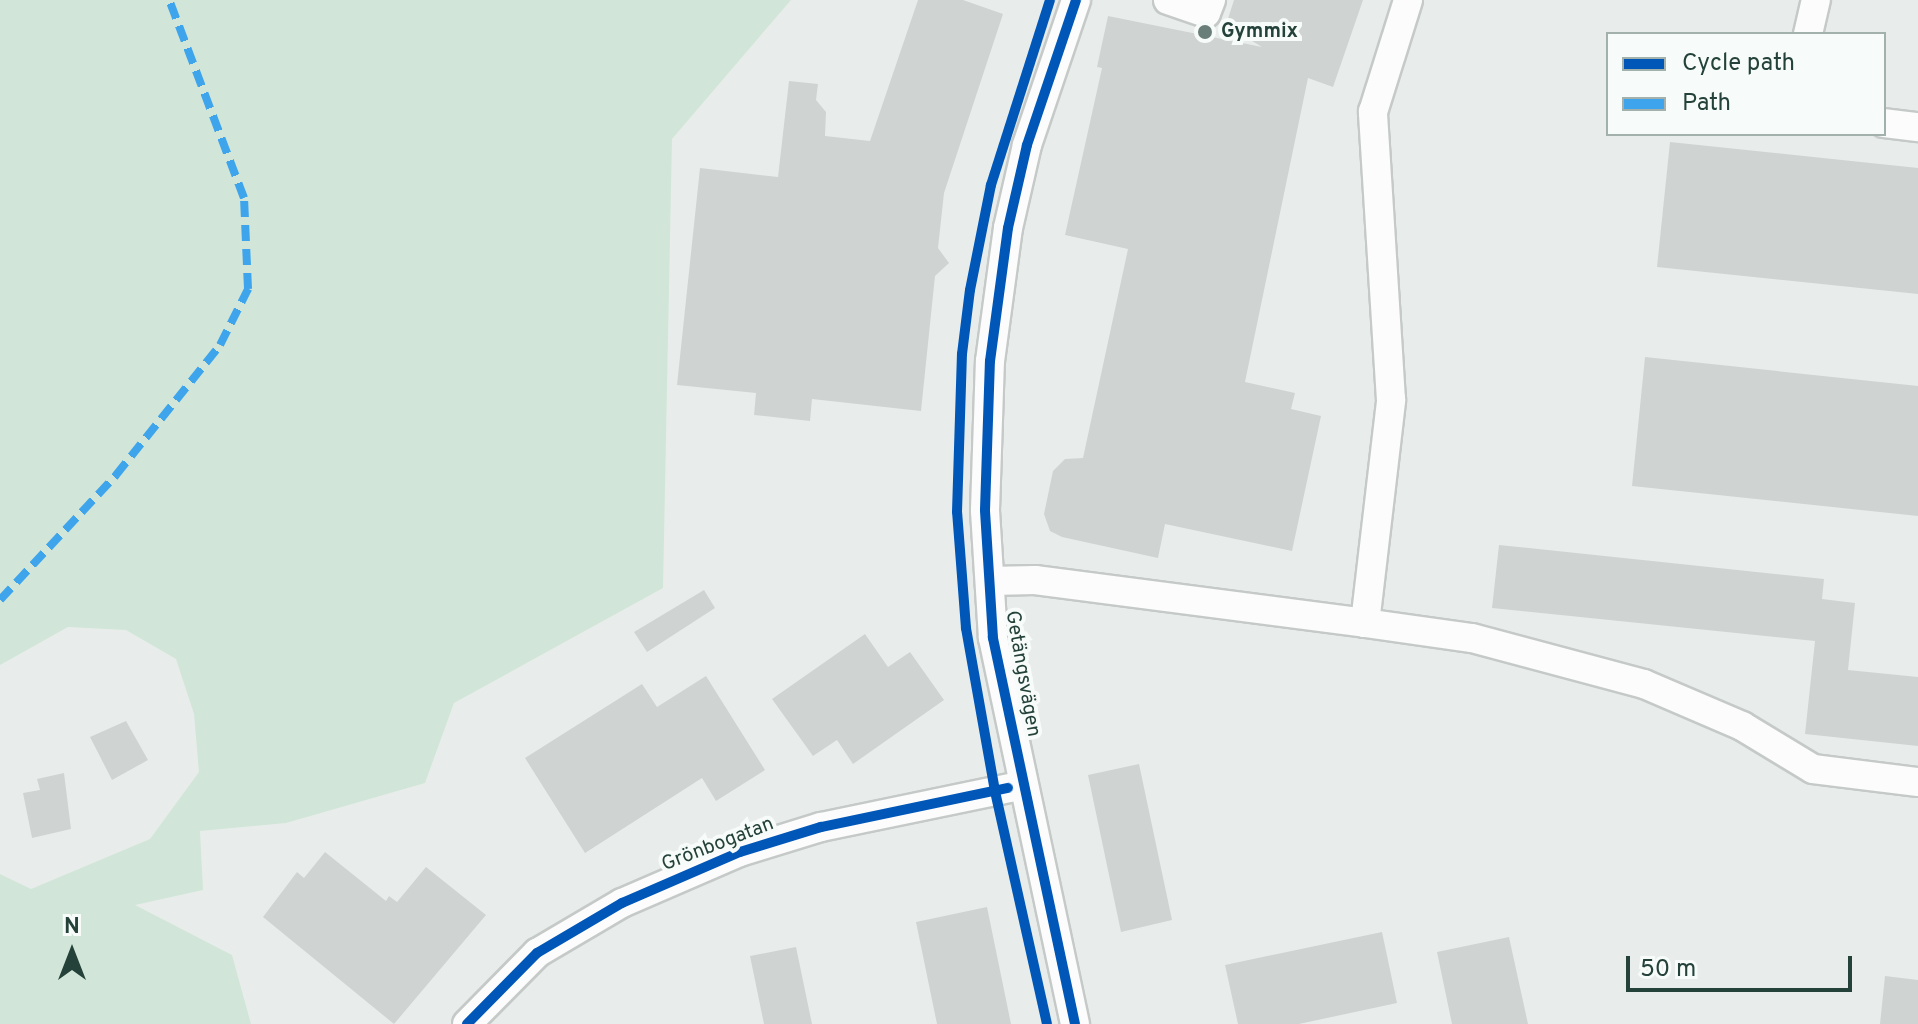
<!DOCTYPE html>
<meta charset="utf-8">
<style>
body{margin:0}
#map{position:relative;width:1918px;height:1024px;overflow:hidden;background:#e8edeb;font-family:Overpass,sans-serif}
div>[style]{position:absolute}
.green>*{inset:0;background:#d1e6d8}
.building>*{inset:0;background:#cfd4d2}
.roads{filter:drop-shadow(2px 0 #c5cac8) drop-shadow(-2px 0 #c5cac8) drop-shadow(0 2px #c5cac8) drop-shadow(0 -2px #c5cac8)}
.minor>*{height:28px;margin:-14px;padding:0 14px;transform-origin:14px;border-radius:14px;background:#fcfcfc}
.quiet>*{height:8px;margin-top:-4px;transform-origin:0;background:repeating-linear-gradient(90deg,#3ea4ec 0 16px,transparent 0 24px)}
.cycleway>*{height:10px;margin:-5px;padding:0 5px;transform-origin:5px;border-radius:5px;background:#0057b8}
.dots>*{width:22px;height:22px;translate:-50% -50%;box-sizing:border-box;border:4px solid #f7fbf9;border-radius:50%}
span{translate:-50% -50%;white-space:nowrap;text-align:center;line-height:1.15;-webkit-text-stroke:8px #f7fbf9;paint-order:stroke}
.poi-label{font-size:20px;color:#24423a;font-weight:700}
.left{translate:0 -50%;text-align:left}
.street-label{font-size:20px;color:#24423a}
.legend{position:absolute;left:1606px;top:32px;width:280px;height:104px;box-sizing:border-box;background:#f7fbf9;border:2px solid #a3b1ad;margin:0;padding:10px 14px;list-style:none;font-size:24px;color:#24423a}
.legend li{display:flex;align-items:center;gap:16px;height:40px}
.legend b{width:40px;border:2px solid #a3b1ad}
.north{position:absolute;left:32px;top:912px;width:80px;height:80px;-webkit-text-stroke:6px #f7fbf9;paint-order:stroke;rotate:0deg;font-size:22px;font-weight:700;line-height:32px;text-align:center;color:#24423a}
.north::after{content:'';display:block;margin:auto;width:28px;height:36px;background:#24423a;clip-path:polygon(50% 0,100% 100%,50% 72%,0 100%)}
.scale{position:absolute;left:1626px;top:956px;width:226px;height:36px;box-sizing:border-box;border:4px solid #24423a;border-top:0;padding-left:10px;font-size:24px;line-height:28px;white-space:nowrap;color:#24423a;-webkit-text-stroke:6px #f7fbf9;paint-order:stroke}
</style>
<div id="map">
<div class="green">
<div style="clip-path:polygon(0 0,791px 0,672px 139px,663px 588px,454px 703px,425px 783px,286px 823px,200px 831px,203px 890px,135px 905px,232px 955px,251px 1024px,0 1024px,0 874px,31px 889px,150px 839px,199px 772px,194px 714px,176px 659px,126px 630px,68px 627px,0 665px)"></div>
</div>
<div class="building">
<div style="clip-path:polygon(918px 0,963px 0,1003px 14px,944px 193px,938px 248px,949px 263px,935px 276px,921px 411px,812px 399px,810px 421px,754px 415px,756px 393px,677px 385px,700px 168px,778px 177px,789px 81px,818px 84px,816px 100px,826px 112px,825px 136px,870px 141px)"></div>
<div style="clip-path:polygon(1234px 0,1363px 0,1333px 87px,1308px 78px,1245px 382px,1295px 393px,1291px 409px,1321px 416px,1292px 551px,1165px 524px,1158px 558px,1062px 537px,1050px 531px,1044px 514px,1053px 471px,1065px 459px,1083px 458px,1128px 249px,1065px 235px,1102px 68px,1097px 67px,1108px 16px,1262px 47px,1226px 25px)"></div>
<div style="clip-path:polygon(1670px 142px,1918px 168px,1918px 294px,1657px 267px)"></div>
<div style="clip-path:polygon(1645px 357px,1918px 386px,1918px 516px,1632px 486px)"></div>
<div style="clip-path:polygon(1499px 545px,1824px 579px,1822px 599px,1855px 603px,1848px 670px,1918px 677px,1918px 746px,1805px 734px,1815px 641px,1492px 608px)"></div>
<div style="clip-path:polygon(704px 590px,715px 608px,647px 652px,634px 632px)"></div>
<div style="clip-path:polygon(865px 634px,888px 667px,910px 652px,944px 700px,853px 764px,837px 740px,813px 756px,772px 699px)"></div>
<div style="clip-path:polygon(706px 676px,765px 770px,716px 801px,702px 778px,585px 853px,525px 758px,642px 684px,657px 707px)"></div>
<div style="clip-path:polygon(126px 721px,148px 760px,112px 780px,90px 737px)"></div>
<div style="clip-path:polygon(1139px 764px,1172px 920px,1121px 932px,1088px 775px)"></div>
<div style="clip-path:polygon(64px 773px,71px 829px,32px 838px,23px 793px,40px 790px,37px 779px)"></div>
<div style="clip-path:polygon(325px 852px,386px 901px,389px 896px,397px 902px,426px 867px,486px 915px,394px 1024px,263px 917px,297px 872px,304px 878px)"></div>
<div style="clip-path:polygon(987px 907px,1011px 1024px,937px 1024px,916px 922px)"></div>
<div style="clip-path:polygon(1382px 932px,1397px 1003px,1299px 1024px,1238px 1024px,1225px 965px)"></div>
<div style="clip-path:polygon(1509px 937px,1528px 1024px,1452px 1024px,1437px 952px)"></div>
<div style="clip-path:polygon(796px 947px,812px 1024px,764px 1024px,750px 956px)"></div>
<div style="clip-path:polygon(1885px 976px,1918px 980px,1918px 1024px,1880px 1024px)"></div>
</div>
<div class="roads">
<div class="minor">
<div style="left:1168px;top:0;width:40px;rotate:18.9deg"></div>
<div style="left:1206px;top:13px;width:14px;rotate:-69deg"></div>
<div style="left:1808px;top:34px;width:35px;rotate:-77deg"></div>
<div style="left:1884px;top:123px;width:34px;rotate:7deg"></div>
<div style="left:990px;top:581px;width:45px;rotate:-1.3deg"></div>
<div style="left:1035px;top:580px;width:333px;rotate:7.4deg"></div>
<div style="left:1365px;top:623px;width:225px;rotate:-83.3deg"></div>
<div style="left:1391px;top:400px;width:289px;rotate:-93.6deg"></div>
<div style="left:1373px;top:112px;width:117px;rotate:-72.6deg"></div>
<div style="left:1365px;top:623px;width:108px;rotate:8deg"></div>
<div style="left:1472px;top:638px;width:178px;rotate:15deg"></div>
<div style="left:1644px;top:684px;width:107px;rotate:23.2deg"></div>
<div style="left:1742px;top:726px;width:83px;rotate:31.2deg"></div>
<div style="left:1813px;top:769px;width:106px;rotate:7.1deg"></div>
<div style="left:467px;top:1024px;width:100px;rotate:-45.4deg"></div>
<div style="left:537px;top:953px;width:99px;rotate:-30.5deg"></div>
<div style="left:622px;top:903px;width:129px;rotate:-23.4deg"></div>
<div style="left:740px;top:852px;width:85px;rotate:-17.2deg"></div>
<div style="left:821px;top:827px;width:207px;rotate:-11.7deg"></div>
<div style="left:1075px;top:1024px;width:395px;rotate:-102deg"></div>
<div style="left:993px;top:638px;width:128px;rotate:-93.6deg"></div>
<div style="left:985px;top:510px;width:149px;rotate:-88.1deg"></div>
<div style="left:990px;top:361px;width:134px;rotate:-82.3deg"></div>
<div style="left:1008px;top:228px;width:85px;rotate:-77.1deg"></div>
<div style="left:1027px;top:145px;width:153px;rotate:-71.3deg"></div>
</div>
</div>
<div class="quiet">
<div style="left:0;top:600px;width:171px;rotate:-47.1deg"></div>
<div style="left:116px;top:475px;width:166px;rotate:-51.3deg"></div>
<div style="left:220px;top:345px;width:63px;rotate:-63.4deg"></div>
<div style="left:248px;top:289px;width:91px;rotate:-92.5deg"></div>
<div style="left:244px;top:198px;width:212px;rotate:-110.7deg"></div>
</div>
<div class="cycleway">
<div style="left:467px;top:1024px;width:100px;rotate:-45.4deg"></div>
<div style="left:537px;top:953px;width:99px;rotate:-30.5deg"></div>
<div style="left:622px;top:903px;width:129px;rotate:-23.4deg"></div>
<div style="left:740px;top:852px;width:85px;rotate:-17.2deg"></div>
<div style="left:821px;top:827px;width:191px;rotate:-11.8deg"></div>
<div style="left:1047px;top:1024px;width:239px;rotate:-102.6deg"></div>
<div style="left:995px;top:791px;width:166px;rotate:-100.1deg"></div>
<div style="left:966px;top:628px;width:116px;rotate:-94.4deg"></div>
<div style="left:957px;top:512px;width:158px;rotate:-88.2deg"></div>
<div style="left:962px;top:354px;width:64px;rotate:-82.9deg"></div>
<div style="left:970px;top:290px;width:107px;rotate:-78.7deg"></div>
<div style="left:991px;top:185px;width:194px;rotate:-72.3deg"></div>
<div style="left:1075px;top:1024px;width:395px;rotate:-102deg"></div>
<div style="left:993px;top:638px;width:128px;rotate:-93.6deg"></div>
<div style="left:985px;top:510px;width:149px;rotate:-88.1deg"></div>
<div style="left:990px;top:361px;width:134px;rotate:-82.3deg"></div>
<div style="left:1008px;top:228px;width:85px;rotate:-77.1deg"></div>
<div style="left:1027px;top:145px;width:153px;rotate:-71.3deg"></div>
</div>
<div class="dots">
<div style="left:1205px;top:32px;background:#697e78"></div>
</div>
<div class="poi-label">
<span class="left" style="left:1221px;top:32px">Gymmix</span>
</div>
<div class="street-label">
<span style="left:1022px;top:674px;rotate:80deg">Getängsvägen</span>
<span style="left:718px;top:845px;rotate:-21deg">Grönbogatan</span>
</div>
<ul class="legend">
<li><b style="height:10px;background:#0057b8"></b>Cycle path</li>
<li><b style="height:10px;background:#3ea4ec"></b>Path</li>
</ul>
<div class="north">N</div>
<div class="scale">50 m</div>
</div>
